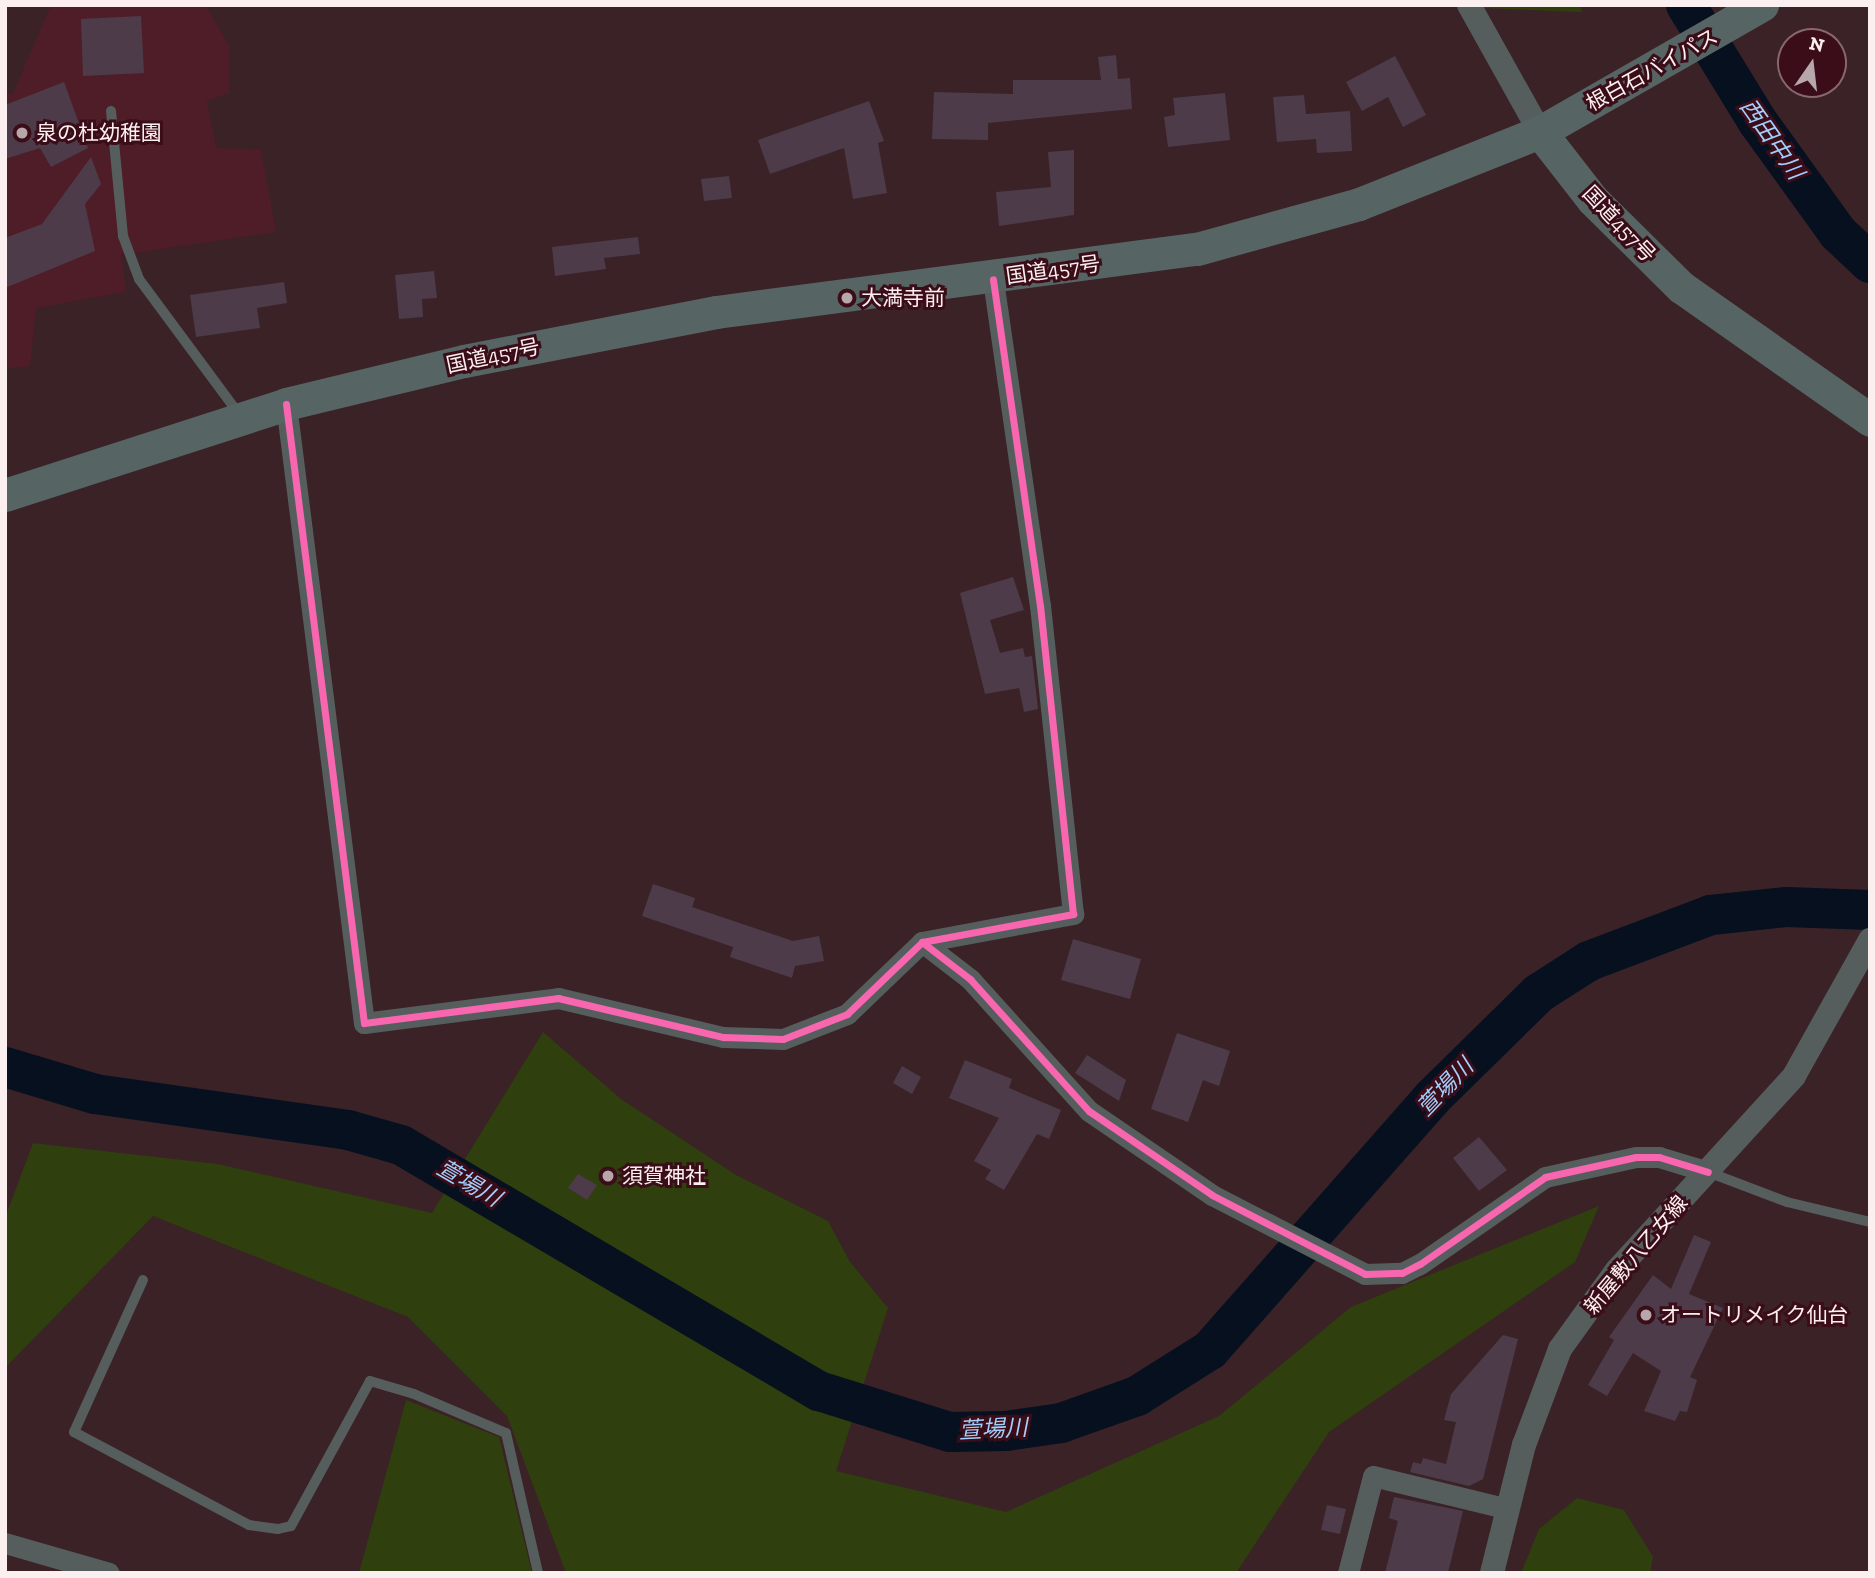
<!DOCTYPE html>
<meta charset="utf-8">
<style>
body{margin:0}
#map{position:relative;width:1875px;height:1578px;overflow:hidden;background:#3a2227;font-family:"Zilla Slab","Noto Sans JP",serif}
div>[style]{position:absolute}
.built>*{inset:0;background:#4f1d28}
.green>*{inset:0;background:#2f3f0e}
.river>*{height:40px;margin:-20px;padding:0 20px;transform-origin:20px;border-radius:20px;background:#06101f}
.building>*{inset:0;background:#4d3b49}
.service>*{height:10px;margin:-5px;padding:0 5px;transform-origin:5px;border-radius:5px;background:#565d5d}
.minor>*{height:21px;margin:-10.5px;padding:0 10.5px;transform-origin:10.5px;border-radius:10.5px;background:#565d5d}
.tertiary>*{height:24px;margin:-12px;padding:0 12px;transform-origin:12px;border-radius:12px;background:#565d5d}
.trunk>*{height:33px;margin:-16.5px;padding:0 16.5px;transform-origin:16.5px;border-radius:16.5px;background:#576464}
.cycleway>*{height:7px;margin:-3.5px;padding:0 3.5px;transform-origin:3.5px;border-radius:3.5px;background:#f766af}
.dots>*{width:19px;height:19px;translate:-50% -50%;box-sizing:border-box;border:4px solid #3a0d18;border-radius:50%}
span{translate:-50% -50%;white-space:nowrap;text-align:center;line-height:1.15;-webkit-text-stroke:6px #3a0d18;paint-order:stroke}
.street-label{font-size:21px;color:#fceff0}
.poi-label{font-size:21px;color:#fceff0}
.left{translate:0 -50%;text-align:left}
.water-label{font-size:23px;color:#a3cffd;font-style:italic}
.frame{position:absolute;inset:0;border:7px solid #fceff0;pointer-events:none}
.north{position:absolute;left:1777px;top:28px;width:70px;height:70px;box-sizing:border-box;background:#3a0d18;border:2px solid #88676e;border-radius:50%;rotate:14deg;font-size:19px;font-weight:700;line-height:28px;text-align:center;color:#fceff0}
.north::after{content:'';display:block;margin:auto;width:24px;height:32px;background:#b8a7aa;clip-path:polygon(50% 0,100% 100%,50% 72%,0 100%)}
</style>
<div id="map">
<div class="built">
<div style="clip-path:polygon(51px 5px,206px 5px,229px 46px,229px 93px,207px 101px,216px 148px,261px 150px,276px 232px,121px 255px,126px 292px,36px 308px,30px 366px,5px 369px,5px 95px,13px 93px)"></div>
</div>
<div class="green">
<div style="clip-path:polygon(1407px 5px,1580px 5px,1582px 12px)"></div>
<div style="clip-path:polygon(543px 1032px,621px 1099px,736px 1175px,828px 1221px,850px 1262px,888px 1308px,836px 1471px,1006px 1512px,1219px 1416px,1351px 1307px,1599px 1206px,1575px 1262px,1329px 1432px,1236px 1573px,566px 1573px,507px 1416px,408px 1317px,153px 1216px,5px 1368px,5px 1218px,33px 1143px,218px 1164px,432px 1213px)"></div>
<div style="clip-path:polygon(406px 1400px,499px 1437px,532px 1573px,359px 1573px)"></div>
<div style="clip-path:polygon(1577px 1498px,1624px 1510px,1653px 1557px,1650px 1573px,1521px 1573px,1539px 1529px)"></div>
</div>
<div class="river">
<div style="left:1686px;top:5px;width:137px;rotate:58.4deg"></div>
<div style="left:1758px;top:122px;width:137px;rotate:54.2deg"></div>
<div style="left:1838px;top:233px;width:44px;rotate:43.2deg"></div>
<div style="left:5px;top:1067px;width:94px;rotate:16.7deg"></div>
<div style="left:95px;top:1094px;width:256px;rotate:8.1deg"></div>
<div style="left:348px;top:1130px;width:55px;rotate:15.8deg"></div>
<div style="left:401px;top:1145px;width:485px;rotate:30.5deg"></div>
<div style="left:819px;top:1391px;width:137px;rotate:17.4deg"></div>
<div style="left:950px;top:1432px;width:56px;rotate:-1deg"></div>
<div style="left:1006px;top:1431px;width:56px;rotate:-8.3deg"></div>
<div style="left:1061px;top:1423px;width:81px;rotate:-19.6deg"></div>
<div style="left:1137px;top:1396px;width:86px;rotate:-32.2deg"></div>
<div style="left:1210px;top:1350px;width:337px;rotate:-48.6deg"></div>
<div style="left:1433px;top:1097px;width:148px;rotate:-44.5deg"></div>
<div style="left:1539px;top:993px;width:59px;rotate:-32.6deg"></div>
<div style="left:1589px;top:961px;width:130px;rotate:-20.7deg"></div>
<div style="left:1711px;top:915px;width:75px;rotate:-6.1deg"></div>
<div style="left:1786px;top:907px;width:84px;rotate:2deg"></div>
</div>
<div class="building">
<div style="clip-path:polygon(141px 16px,144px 73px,83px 76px,81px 19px)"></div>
<div style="clip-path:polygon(1116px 55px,1118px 79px,1130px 78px,1132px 109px,988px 123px,988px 140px,932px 139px,934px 92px,1013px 94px,1013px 80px,1101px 80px,1098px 57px)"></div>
<div style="clip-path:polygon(1395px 56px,1426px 115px,1403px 127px,1388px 97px,1362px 111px,1346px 82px)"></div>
<div style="clip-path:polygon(64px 82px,88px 148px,51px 167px,40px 148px,5px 159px,5px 105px)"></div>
<div style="clip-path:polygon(1225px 93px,1230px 140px,1168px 147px,1164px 117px,1175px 115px,1173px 98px)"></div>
<div style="clip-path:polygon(1304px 95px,1306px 114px,1350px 111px,1352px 151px,1317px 153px,1316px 139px,1277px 142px,1273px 97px)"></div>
<div style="clip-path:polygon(869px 101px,884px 141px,878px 143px,887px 193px,853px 199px,844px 148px,770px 174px,758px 140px)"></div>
<div style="clip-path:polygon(1074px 150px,1074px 215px,999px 226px,996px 192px,1051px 187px,1048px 152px)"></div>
<div style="clip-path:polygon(91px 157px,101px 184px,85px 204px,95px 251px,5px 288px,5px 238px,42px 224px)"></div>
<div style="clip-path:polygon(729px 176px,732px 198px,704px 201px,701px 179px)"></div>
<div style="clip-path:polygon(638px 237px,640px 254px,604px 258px,606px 269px,555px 276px,552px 247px)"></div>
<div style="clip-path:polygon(434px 271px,437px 298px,422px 299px,423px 317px,399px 319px,395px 275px)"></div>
<div style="clip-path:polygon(284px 282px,287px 303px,257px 308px,260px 328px,196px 337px,190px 295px)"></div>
<div style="clip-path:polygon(1013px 577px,1024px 610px,990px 620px,1000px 653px,1023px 648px,1025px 657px,1032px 656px,1038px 709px,1024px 712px,1019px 688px,985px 694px,960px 593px)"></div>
<div style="clip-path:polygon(653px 884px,695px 898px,692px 907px,793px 941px,819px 936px,824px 961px,795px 966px,792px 978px,730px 957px,733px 947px,642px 916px)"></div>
<div style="clip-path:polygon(1073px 939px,1141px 959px,1130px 999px,1061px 980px)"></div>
<div style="clip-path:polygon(1177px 1033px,1230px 1051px,1219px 1086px,1203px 1080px,1188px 1122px,1151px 1109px)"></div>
<div style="clip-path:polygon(1087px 1055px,1126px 1080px,1119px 1101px,1075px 1073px)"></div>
<div style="clip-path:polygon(965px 1060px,1012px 1079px,1009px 1088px,1061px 1110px,1049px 1139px,1037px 1134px,1004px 1190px,985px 1179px,991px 1170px,974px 1161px,999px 1118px,949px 1098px)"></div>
<div style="clip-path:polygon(902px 1066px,921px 1077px,912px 1094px,893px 1083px)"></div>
<div style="clip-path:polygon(1479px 1137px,1507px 1170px,1479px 1191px,1453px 1158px)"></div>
<div style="clip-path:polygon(578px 1174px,597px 1185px,587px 1200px,568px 1188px)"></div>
<div style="clip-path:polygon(1694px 1235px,1711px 1242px,1689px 1294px,1723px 1308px,1690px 1377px,1697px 1380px,1687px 1412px,1680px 1411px,1675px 1421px,1644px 1411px,1661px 1371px,1633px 1353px,1607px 1396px,1588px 1385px,1614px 1340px,1609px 1337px,1653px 1275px,1671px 1289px)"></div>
<div style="clip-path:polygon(1503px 1335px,1518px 1339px,1483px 1479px,1469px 1486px,1410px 1472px,1413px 1462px,1421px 1464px,1423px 1458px,1446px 1464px,1456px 1422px,1444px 1420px,1451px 1394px)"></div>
<div style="clip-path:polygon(1394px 1497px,1463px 1511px,1448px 1573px,1385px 1573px,1398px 1521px,1389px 1518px)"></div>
<div style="clip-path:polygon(1327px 1505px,1346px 1509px,1340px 1534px,1321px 1530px)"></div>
</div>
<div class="service">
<div style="left:111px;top:111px;width:126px;rotate:84.5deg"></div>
<div style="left:123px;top:236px;width:46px;rotate:69.6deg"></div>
<div style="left:139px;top:279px;width:167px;rotate:53.5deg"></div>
<div style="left:1708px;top:1172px;width:85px;rotate:20.8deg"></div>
<div style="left:1787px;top:1202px;width:85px;rotate:13.5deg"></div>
<div style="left:143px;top:1280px;width:167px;rotate:114.4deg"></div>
<div style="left:74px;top:1432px;width:198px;rotate:28deg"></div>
<div style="left:249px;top:1525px;width:29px;rotate:8deg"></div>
<div style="left:278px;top:1529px;width:13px;rotate:-13deg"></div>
<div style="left:291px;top:1526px;width:165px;rotate:-61.4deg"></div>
<div style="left:370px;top:1381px;width:46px;rotate:16.5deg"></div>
<div style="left:414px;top:1394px;width:100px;rotate:23deg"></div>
<div style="left:506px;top:1433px;width:144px;rotate:77.1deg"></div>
</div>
<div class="minor">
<div style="left:286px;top:404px;width:624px;rotate:82.82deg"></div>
<div style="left:364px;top:1023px;width:196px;rotate:-7.3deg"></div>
<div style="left:558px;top:998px;width:170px;rotate:13.3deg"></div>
<div style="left:723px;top:1037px;width:60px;rotate:1.9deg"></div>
<div style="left:783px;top:1039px;width:69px;rotate:-21.3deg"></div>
<div style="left:847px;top:1014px;width:104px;rotate:-43.8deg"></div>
<div style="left:922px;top:942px;width:154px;rotate:-10.5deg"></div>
<div style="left:1073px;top:914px;width:310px;rotate:-96.1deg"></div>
<div style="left:1040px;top:606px;width:330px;rotate:-98.2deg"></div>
<div style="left:922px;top:942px;width:61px;rotate:37.6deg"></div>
<div style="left:970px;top:979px;width:178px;rotate:48deg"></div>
<div style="left:1089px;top:1111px;width:149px;rotate:34.3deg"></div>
<div style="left:1212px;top:1195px;width:172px;rotate:27.3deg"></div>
<div style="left:1365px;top:1274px;width:37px;rotate:-2deg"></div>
<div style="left:1402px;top:1273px;width:20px;rotate:-27deg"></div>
<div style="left:1420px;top:1264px;width:152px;rotate:-34.8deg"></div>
<div style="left:1545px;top:1177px;width:93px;rotate:-12.4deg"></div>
<div style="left:1636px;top:1157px;width:23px"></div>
<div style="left:1659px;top:1157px;width:51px;rotate:17deg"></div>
<div style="left:5px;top:1543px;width:108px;rotate:16.1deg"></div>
<div style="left:1348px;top:1573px;width:100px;rotate:-75.5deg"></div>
<div style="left:1373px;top:1476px;width:139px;rotate:13.7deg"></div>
</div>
<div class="tertiary">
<div style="left:1469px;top:5px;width:145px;rotate:60.8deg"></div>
<div style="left:1492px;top:1573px;width:132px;rotate:-76deg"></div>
<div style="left:1524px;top:1445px;width:103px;rotate:-69.4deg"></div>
<div style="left:1560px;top:1349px;width:97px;rotate:-54.2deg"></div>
<div style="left:1617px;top:1270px;width:263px;rotate:-47.6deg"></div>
<div style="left:1794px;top:1076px;width:156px;rotate:-60.8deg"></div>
</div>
<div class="trunk">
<div style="left:1540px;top:132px;width:86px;rotate:52.1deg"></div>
<div style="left:1593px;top:200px;width:124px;rotate:44.7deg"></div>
<div style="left:1681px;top:287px;width:231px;rotate:35.1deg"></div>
<div style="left:5px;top:495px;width:295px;rotate:-17.9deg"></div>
<div style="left:286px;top:404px;width:183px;rotate:-13.6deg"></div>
<div style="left:464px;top:361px;width:257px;rotate:-11deg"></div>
<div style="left:716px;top:312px;width:485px;rotate:-7.5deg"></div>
<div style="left:1197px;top:249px;width:168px;rotate:-15.5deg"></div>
<div style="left:1359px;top:204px;width:195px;rotate:-21.7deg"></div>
<div style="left:1540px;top:132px;width:256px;rotate:-29.8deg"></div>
</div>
<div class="cycleway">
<div style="left:286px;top:404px;width:624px;rotate:82.82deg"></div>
<div style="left:364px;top:1023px;width:196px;rotate:-7.3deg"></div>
<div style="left:558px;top:998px;width:170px;rotate:13.3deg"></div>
<div style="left:723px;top:1037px;width:60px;rotate:1.9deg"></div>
<div style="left:783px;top:1039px;width:69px;rotate:-21.3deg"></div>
<div style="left:847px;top:1014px;width:104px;rotate:-43.8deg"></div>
<div style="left:922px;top:942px;width:154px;rotate:-10.5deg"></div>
<div style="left:1073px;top:914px;width:310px;rotate:-96.1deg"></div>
<div style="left:1040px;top:606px;width:330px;rotate:-98.2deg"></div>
<div style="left:922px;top:942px;width:61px;rotate:37.6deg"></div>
<div style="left:970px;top:979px;width:178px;rotate:48deg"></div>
<div style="left:1089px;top:1111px;width:149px;rotate:34.3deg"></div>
<div style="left:1212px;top:1195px;width:172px;rotate:27.3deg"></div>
<div style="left:1365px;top:1274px;width:37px;rotate:-2deg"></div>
<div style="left:1402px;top:1273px;width:20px;rotate:-27deg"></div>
<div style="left:1420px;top:1264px;width:152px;rotate:-34.8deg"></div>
<div style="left:1545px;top:1177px;width:93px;rotate:-12.4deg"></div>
<div style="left:1636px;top:1157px;width:23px"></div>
<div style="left:1659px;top:1157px;width:51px;rotate:17deg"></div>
</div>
<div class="dots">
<div style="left:22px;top:133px;background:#b8a7aa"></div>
<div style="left:847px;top:298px;background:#b8a7aa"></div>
<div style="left:608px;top:1176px;background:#b8a7aa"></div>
<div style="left:1646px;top:1315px;background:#b8a7aa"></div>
</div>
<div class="street-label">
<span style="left:1652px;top:70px;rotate:-29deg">根白石バイパス</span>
<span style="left:1619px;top:224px;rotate:47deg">国道457号</span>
<span style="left:1053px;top:270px;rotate:-8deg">国道457号</span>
<span style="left:493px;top:356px;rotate:-12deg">国道457号</span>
<span style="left:1636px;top:1255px;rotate:-50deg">新屋敷八乙女線</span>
</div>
<div class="poi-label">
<span class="left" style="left:36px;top:133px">泉の杜幼稚園</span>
<span class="left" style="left:861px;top:298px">大満寺前</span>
<span class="left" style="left:622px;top:1176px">須賀神社</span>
<span class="left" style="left:1660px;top:1315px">オートリメイク仙台</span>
</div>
<div class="water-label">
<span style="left:1772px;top:139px;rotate:55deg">西田中川</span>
<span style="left:1445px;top:1087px;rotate:-46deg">萱場川</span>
<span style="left:469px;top:1183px;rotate:30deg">萱場川</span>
<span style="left:993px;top:1429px;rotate:-3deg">萱場川</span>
</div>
<div class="frame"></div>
<div class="north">N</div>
</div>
